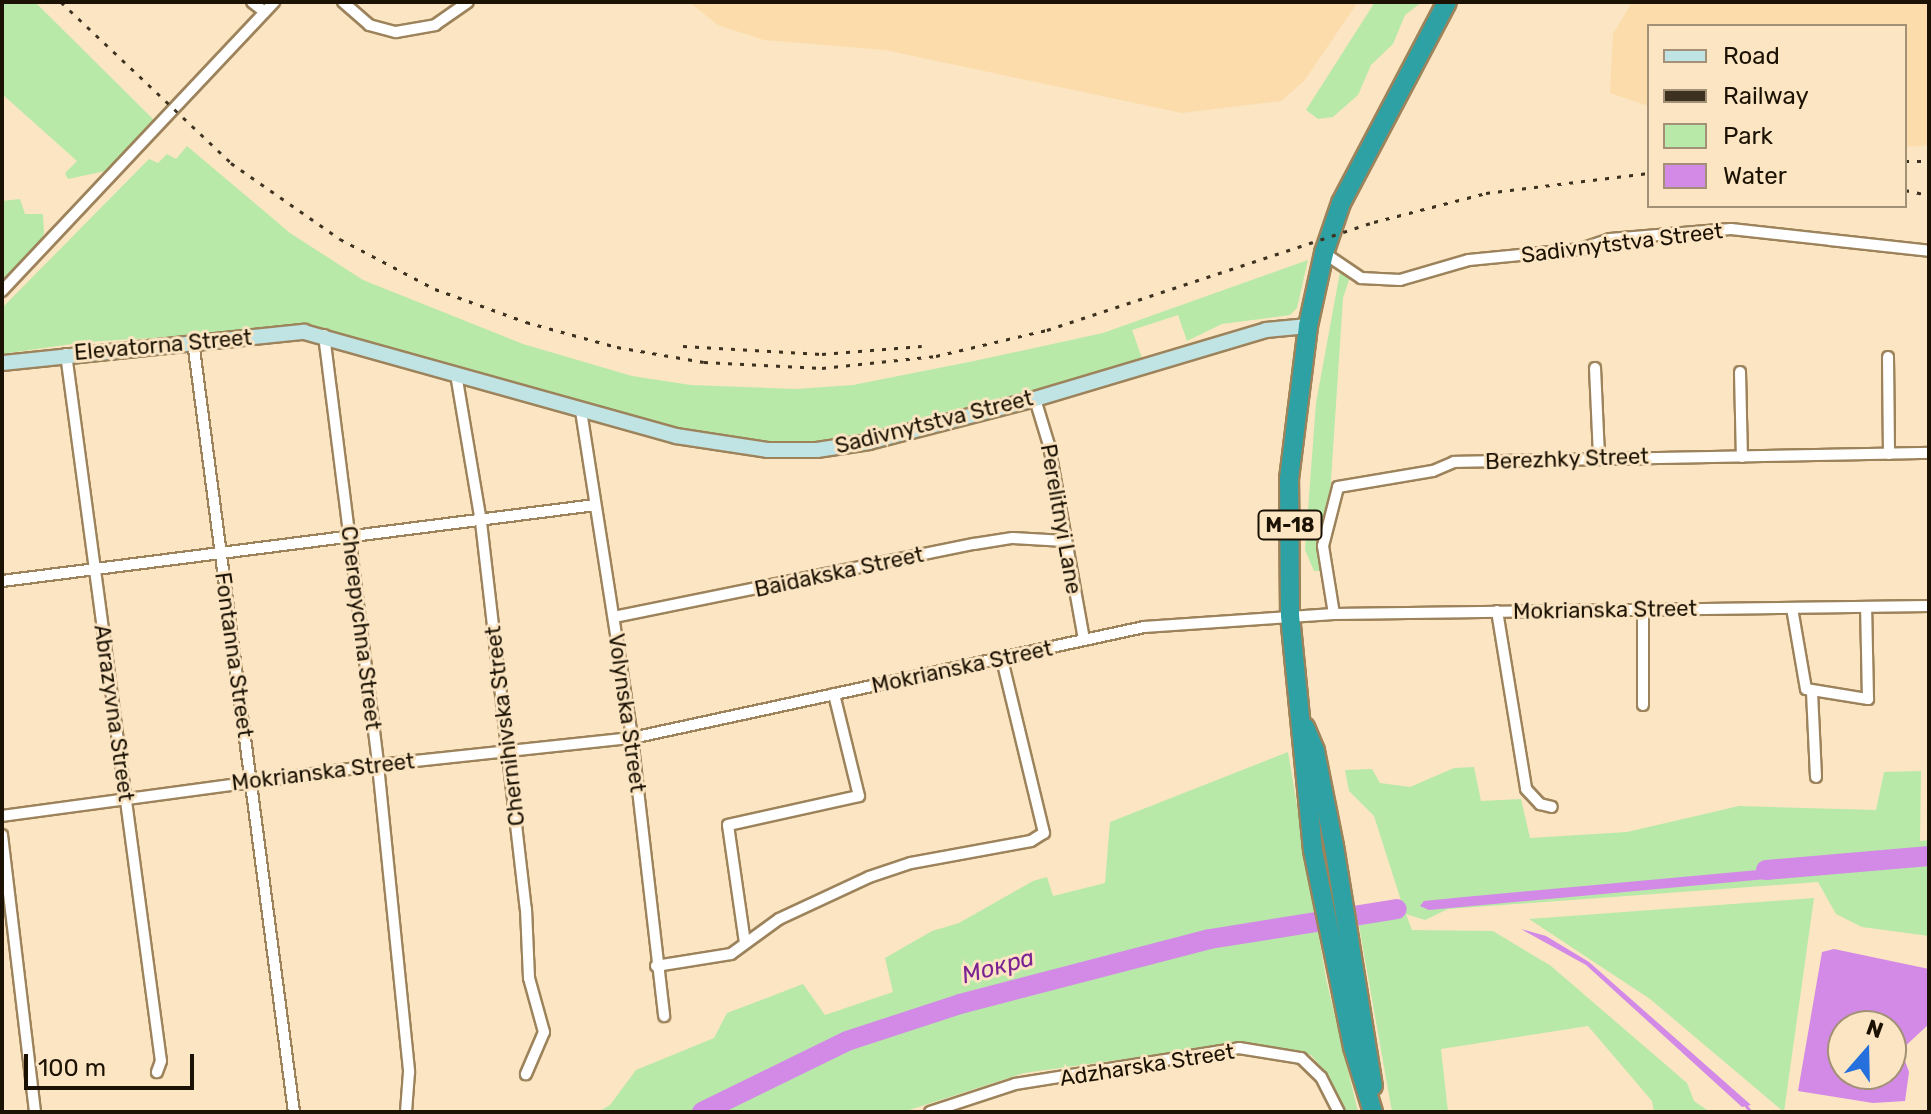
<!DOCTYPE html>
<meta charset="utf-8">
<style>
body{margin:0}
#map{position:relative;width:1931px;height:1114px;overflow:hidden;background:#fbe5c3;font-family:Rubik,sans-serif}
div>[style]{position:absolute}
.built>*{inset:0;background:#fcdcaa}
.green>*{inset:0;background:#b8e9a9}
.water>*{inset:0;background:#d28ae6}
.stream>*{height:3px;margin:-1.5px;padding:0 1.5px;transform-origin:1.5px;border-radius:1.5px;background:#d28ae6}
.river>*{height:20px;margin:-10px;padding:0 10px;transform-origin:10px;border-radius:10px;background:#d28ae6}
.roads{filter:drop-shadow(2px 0 #9d835b) drop-shadow(-2px 0 #9d835b) drop-shadow(0 2px #9d835b) drop-shadow(0 -2px #9d835b)}
.street>*{height:10px;margin:-5px;padding:0 5px;transform-origin:5px;border-radius:5px;background:#fff}
.secondary>*{height:14px;margin:-7px;padding:0 7px;transform-origin:7px;border-radius:7px;background:#c0e3e4}
.highway>*{height:18px;margin:-9px;padding:0 9px;transform-origin:9px;border-radius:9px;background:#2ea1a5}
.rail>*{height:3px;margin-top:-1.5px;transform-origin:0;background:repeating-linear-gradient(90deg,#3d3120 0 4px,transparent 0 12px)}
span{translate:-50% -50%;white-space:nowrap;text-align:center;line-height:1.15;-webkit-text-stroke:6px #fbe5c3;paint-order:stroke}
.shield-label span{padding:2px 6px;background:#fbe5c3;border:2px solid;border-radius:6px;-webkit-text-stroke-width:0}
.shield-label{font-size:20px;color:#1c1203;font-weight:700}
.street-label{font-size:22px;color:#1c1203}
.water-label{font-size:24px;color:#7b2392;font-style:italic}
.frame{position:absolute;inset:0;border:4px solid #1c1203;pointer-events:none}
.legend{position:absolute;left:1647px;top:24px;width:260px;height:184px;box-sizing:border-box;background:#fbe5c3;border:2px solid #a29176;margin:0;padding:10px 14px;list-style:none;font-size:24px;color:#1c1203}
.legend li{display:flex;align-items:center;gap:16px;height:40px}
.legend b{width:40px;border:2px solid #a29176}
.north{position:absolute;left:1827px;top:1010px;width:80px;height:80px;box-sizing:border-box;background:#fbe5c3;border:2px solid #a29176;border-radius:50%;rotate:20deg;font-size:22px;font-weight:700;line-height:32px;text-align:center;color:#1c1203}
.north::after{content:'';display:block;margin:auto;width:28px;height:36px;background:#2570dc;clip-path:polygon(50% 0,100% 100%,50% 72%,0 100%)}
.scale{position:absolute;left:24px;top:1054px;width:170px;height:36px;box-sizing:border-box;border:4px solid #1c1203;border-top:0;padding-left:10px;font-size:24px;line-height:28px;white-space:nowrap;color:#1c1203;-webkit-text-stroke:6px #fbe5c3;paint-order:stroke}
</style>
<div id="map">
<div class="built">
<div style="clip-path:polygon(689px 2px,1358px 2px,1304px 81px,1281px 101px,1182px 113px,885px 50px,764px 40px,718px 25px)"></div>
<div style="clip-path:polygon(1632px 2px,1929px 2px,1929px 145px,1905px 147px,1905px 26px,1649px 26px,1649px 106px,1610px 93px,1613px 34px)"></div>
</div>
<div class="green">
<div style="clip-path:polygon(2px 2px,35px 2px,154px 120px,110px 170px,68px 179px,65px 173px,77px 161px,2px 94px)"></div>
<div style="clip-path:polygon(1375px 2px,1422px 2px,1405px 15px,1393px 44px,1371px 65px,1358px 95px,1333px 117px,1318px 119px,1306px 110px)"></div>
<div style="clip-path:polygon(187px 146px,290px 233px,363px 280px,523px 344px,632px 376px,691px 385px,796px 389px,853px 385px,974px 361px,1103px 333px,1308px 260px,1297px 308px,1290px 315px,1222px 324px,1187px 341px,1178px 315px,1132px 330px,1142px 358px,1132px 364px,905px 426px,823px 442px,766px 444px,665px 428px,312px 328px,86px 342px,2px 354px,2px 308px,149px 159px,158px 163px,167px 154px,176px 159px)"></div>
<div style="clip-path:polygon(20px 199px,25px 214px,43px 214px,44px 233px,39px 248px,2px 285px,2px 201px)"></div>
<div style="clip-path:polygon(1340px 272px,1350px 277px,1343px 298px,1325px 571px,1314px 571px,1305px 550px,1316px 403px)"></div>
<div style="clip-path:polygon(1288px 752px,1326px 979px,1358px 1112px,1344px 1112px,1328px 1075px,1311px 1055px,1247px 1042px,1024px 1073px,903px 1112px,598px 1112px,610px 1105px,636px 1070px,714px 1038px,727px 1013px,803px 984px,825px 1015px,893px 992px,885px 958px,932px 931px,959px 923px,1033px 881px,1047px 877px,1053px 896px,1105px 883px,1110px 822px)"></div>
<div style="clip-path:polygon(1474px 767px,1481px 801px,1521px 799px,1530px 838px,1627px 832px,1739px 806px,1876px 810px,1884px 772px,1921px 771px,1920px 841px,1929px 840px,1929px 936px,1862px 927px,1836px 914px,1818px 882px,1448px 909px,1425px 920px,1406px 914px,1412px 930px,1493px 931px,1551px 966px,1687px 1083px,1694px 1101px,1710px 1112px,1654px 1112px,1652px 1101px,1588px 1026px,1441px 1049px,1448px 1112px,1392px 1112px,1358px 920px,1405px 913px,1374px 816px,1349px 791px,1345px 770px,1372px 769px,1380px 783px,1410px 787px,1454px 768px)"></div>
<div style="clip-path:polygon(1814px 898px,1784px 1112px,1650px 999px,1529px 919px)"></div>
</div>
<div class="water">
<div style="clip-path:polygon(1791px 867px,1799px 876px,1429px 910px,1420px 906px,1424px 901px,1464px 897px)"></div>
<div style="clip-path:polygon(1521px 929px,1546px 936px,1589px 962px,1751px 1105px,1742px 1107px,1586px 965px)"></div>
<div style="clip-path:polygon(evenodd,1834px 949px,1929px 969px,1929px 1024px,1901px 1050px,1909px 1072px,1905px 1101px,1873px 1103px,1798px 1091px,1822px 952px,1834px 949px,1843px 1026px,1891px 1026px,1891px 1074px,1843px 1074px,1843px 1026px)"></div>
</div>
<div class="stream">
<div style="left:1746px;top:1106px;width:8px;rotate:50deg"></div>
</div>
<div class="river">
<div style="left:1766px;top:870px;width:164px;rotate:-4.9deg"></div>
<div style="left:702px;top:1112px;width:161px;rotate:-26.1deg"></div>
<div style="left:847px;top:1041px;width:119px;rotate:-18.1deg"></div>
<div style="left:960px;top:1004px;width:258px;rotate:-14.6deg"></div>
<div style="left:1210px;top:939px;width:189px;rotate:-9.1deg"></div>
</div>
<div class="roads">
<div class="street">
<div style="left:252px;top:2px;width:16px;rotate:38deg"></div>
<div style="left:343px;top:2px;width:35px;rotate:41deg"></div>
<div style="left:369px;top:25px;width:28px;rotate:15deg"></div>
<div style="left:396px;top:32px;width:40px;rotate:-10deg"></div>
<div style="left:435px;top:25px;width:40px;rotate:-34.9deg"></div>
<div style="left:1324px;top:253px;width:45px;rotate:34deg"></div>
<div style="left:1361px;top:278px;width:39px;rotate:3deg"></div>
<div style="left:1400px;top:280px;width:72px;rotate:-16.2deg"></div>
<div style="left:1469px;top:260px;width:113px;rotate:-5.6deg"></div>
<div style="left:1581px;top:249px;width:31px;rotate:-19deg"></div>
<div style="left:1610px;top:239px;width:121px;rotate:-4.7deg"></div>
<div style="left:1731px;top:229px;width:199px;rotate:6.3deg"></div>
<div style="left:2px;top:291px;width:397px;rotate:-46.7deg"></div>
<div style="left:324px;top:335px;width:433px;rotate:82.8deg"></div>
<div style="left:378px;top:765px;width:309px;rotate:84.2deg"></div>
<div style="left:409px;top:1072px;width:40px;rotate:94.3deg"></div>
<div style="left:193px;top:341px;width:778px;rotate:82.54deg"></div>
<div style="left:66px;top:354px;width:713px;rotate:82.35deg"></div>
<div style="left:161px;top:1061px;width:12px;rotate:110deg"></div>
<div style="left:1888px;top:357px;width:97px;rotate:89.4deg"></div>
<div style="left:1595px;top:368px;width:88px;rotate:87.4deg"></div>
<div style="left:1740px;top:372px;width:85px;rotate:88.7deg"></div>
<div style="left:456px;top:374px;width:150px;rotate:80.4deg"></div>
<div style="left:481px;top:522px;width:390px;rotate:83.4deg"></div>
<div style="left:526px;top:909px;width:69px;rotate:87.5deg"></div>
<div style="left:529px;top:978px;width:56px;rotate:74.5deg"></div>
<div style="left:544px;top:1032px;width:46px;rotate:113.2deg"></div>
<div style="left:1035px;top:399px;width:48px;rotate:73.1deg"></div>
<div style="left:1049px;top:445px;width:198px;rotate:79.8deg"></div>
<div style="left:581px;top:411px;width:331px;rotate:81.1deg"></div>
<div style="left:632px;top:738px;width:280px;rotate:83.4deg"></div>
<div style="left:2px;top:581px;width:598px;rotate:-7.3deg"></div>
<div style="left:1792px;top:608px;width:82px;rotate:80.2deg"></div>
<div style="left:1806px;top:689px;width:63px;rotate:9.2deg"></div>
<div style="left:1868px;top:699px;width:92px;rotate:-91.2deg"></div>
<div style="left:1497px;top:611px;width:180px;rotate:80.7deg"></div>
<div style="left:1526px;top:789px;width:21px;rotate:47deg"></div>
<div style="left:1540px;top:804px;width:12px;rotate:14deg"></div>
<div style="left:1334px;top:614px;width:69px;rotate:-99.2deg"></div>
<div style="left:1323px;top:546px;width:61px;rotate:-75.7deg"></div>
<div style="left:1338px;top:487px;width:96px;rotate:-9.6deg"></div>
<div style="left:1433px;top:471px;width:23px;rotate:-23deg"></div>
<div style="left:1454px;top:462px;width:475px;rotate:-1.1deg"></div>
<div style="left:614px;top:617px;width:367px;rotate:-11.5deg"></div>
<div style="left:974px;top:544px;width:39px;rotate:-9deg"></div>
<div style="left:1013px;top:538px;width:52px;rotate:3.3deg"></div>
<div style="left:1812px;top:692px;width:85px;rotate:87.3deg"></div>
<div style="left:1643px;top:705px;width:95px;rotate:-90deg"></div>
<div style="left:2px;top:816px;width:379px;rotate:-7.7deg"></div>
<div style="left:378px;top:765px;width:255px;rotate:-6.1deg"></div>
<div style="left:632px;top:738px;width:524px;rotate:-12.23deg"></div>
<div style="left:1144px;top:627px;width:190px;rotate:-3.9deg"></div>
<div style="left:1334px;top:614px;width:595px;rotate:-0.77deg"></div>
<div style="left:2px;top:835px;width:279px;rotate:83.2deg"></div>
<div style="left:745px;top:943px;width:119px;rotate:-98.2deg"></div>
<div style="left:728px;top:825px;width:134px;rotate:-12.5deg"></div>
<div style="left:859px;top:796px;width:105px;rotate:-103.8deg"></div>
<div style="left:656px;top:966px;width:76px;rotate:-9.1deg"></div>
<div style="left:731px;top:954px;width:59px;rotate:-36.1deg"></div>
<div style="left:779px;top:919px;width:99px;rotate:-25deg"></div>
<div style="left:869px;top:877px;width:44px;rotate:-18.4deg"></div>
<div style="left:911px;top:863px;width:122px;rotate:-10.4deg"></div>
<div style="left:1031px;top:841px;width:15px;rotate:-32deg"></div>
<div style="left:1044px;top:833px;width:179px;rotate:-103.6deg"></div>
<div style="left:930px;top:1112px;width:89px;rotate:-18.2deg"></div>
<div style="left:1015px;top:1084px;width:227px;rotate:-9.1deg"></div>
<div style="left:1239px;top:1048px;width:63px;rotate:9.2deg"></div>
<div style="left:1301px;top:1058px;width:28px;rotate:44deg"></div>
<div style="left:1321px;top:1077px;width:39px;rotate:63deg"></div>
</div>
<div class="secondary">
<div style="left:2px;top:363px;width:304px;rotate:-5.9deg"></div>
<div style="left:304px;top:332px;width:386px;rotate:15.6deg"></div>
<div style="left:676px;top:436px;width:92px;rotate:8.7deg"></div>
<div style="left:767px;top:450px;width:50px"></div>
<div style="left:817px;top:450px;width:53px;rotate:-8.7deg"></div>
<div style="left:869px;top:442px;width:171px;rotate:-14.5deg"></div>
<div style="left:1035px;top:399px;width:241px;rotate:-16.6deg"></div>
<div style="left:1266px;top:330px;width:42px;rotate:-5.4deg"></div>
</div>
<div class="highway">
<div style="left:1305px;top:727px;width:26px;rotate:67deg"></div>
<div style="left:1315px;top:751px;width:97px;rotate:78.7deg"></div>
<div style="left:1334px;top:846px;width:243px;rotate:80.8deg"></div>
<div style="left:1373px;top:1112px;width:68px;rotate:-107.1deg"></div>
<div style="left:1353px;top:1047px;width:201px;rotate:-101.5deg"></div>
<div style="left:1313px;top:850px;width:236px;rotate:-95.6deg"></div>
<div style="left:1290px;top:615px;width:136px;rotate:-90.4deg"></div>
<div style="left:1289px;top:479px;width:154px;rotate:-82.9deg"></div>
<div style="left:1308px;top:326px;width:75px;rotate:-77.6deg"></div>
<div style="left:1324px;top:253px;width:53px;rotate:-71.2deg"></div>
<div style="left:1341px;top:203px;width:227px;rotate:-62.2deg"></div>
</div>
</div>
<div class="rail">
<div style="left:61px;top:2px;width:234px;rotate:43.4deg"></div>
<div style="left:231px;top:163px;width:133px;rotate:34.9deg"></div>
<div style="left:340px;top:239px;width:107px;rotate:27.8deg"></div>
<div style="left:435px;top:289px;width:97px;rotate:19.9deg"></div>
<div style="left:526px;top:322px;width:94px;rotate:15.4deg"></div>
<div style="left:617px;top:347px;width:88px;rotate:9.8deg"></div>
<div style="left:704px;top:362px;width:118px;rotate:2.9deg"></div>
<div style="left:822px;top:368px;width:115px;rotate:-6deg"></div>
<div style="left:936px;top:356px;width:114px;rotate:-13.2deg"></div>
<div style="left:1047px;top:330px;width:344px;rotate:-18.3deg"></div>
<div style="left:1374px;top:222px;width:116px;rotate:-14.5deg"></div>
<div style="left:1486px;top:193px;width:164px;rotate:-7deg"></div>
<div style="left:1905px;top:161px;width:24px"></div>
<div style="left:1905px;top:190px;width:25px;rotate:12deg"></div>
<div style="left:683px;top:346px;width:139px;rotate:3.3deg"></div>
<div style="left:822px;top:354px;width:100px;rotate:-4.6deg"></div>
</div>
<div class="shield-label">
<span style="left:1290px;top:525px">М-18</span>
</div>
<div class="street-label">
<span style="left:1622px;top:243px;rotate:-7deg">Sadivnytstva Street</span>
<span style="left:163px;top:345px;rotate:-5deg">Elevatorna Street</span>
<span style="left:934px;top:422px;rotate:-14deg">Sadivnytstva Street</span>
<span style="left:1567px;top:459px;rotate:-2deg">Berezhky Street</span>
<span style="left:1061px;top:519px;rotate:80deg">Perelitnyi Lane</span>
<span style="left:839px;top:572px;rotate:-12deg">Baidakska Street</span>
<span style="left:1605px;top:610px;rotate:-1deg">Mokrianska Street</span>
<span style="left:361px;top:628px;rotate:83deg">Cherepychna Street</span>
<span style="left:234px;top:655px;rotate:82deg">Fontanna Street</span>
<span style="left:962px;top:667px;rotate:-12deg">Mokrianska Street</span>
<span style="left:114px;top:713px;rotate:82deg">Abrazyvna Street</span>
<span style="left:627px;top:713px;rotate:82deg">Volynska Street</span>
<span style="left:505px;top:726px;rotate:-97deg">Chernihivska Street</span>
<span style="left:323px;top:772px;rotate:-7deg">Mokrianska Street</span>
<span style="left:1147px;top:1065px;rotate:-9deg">Adzharska Street</span>
</div>
<div class="water-label">
<span style="left:998px;top:967px;rotate:-15deg">Мокра</span>
</div>
<div class="frame"></div>
<ul class="legend">
<li><b style="height:10px;background:#c0e3e4"></b>Road</li>
<li><b style="height:10px;background:#3d3120"></b>Railway</li>
<li><b style="height:22px;background:#b8e9a9"></b>Park</li>
<li><b style="height:22px;background:#d28ae6"></b>Water</li>
</ul>
<div class="north">N</div>
<div class="scale">100 m</div>
</div>
